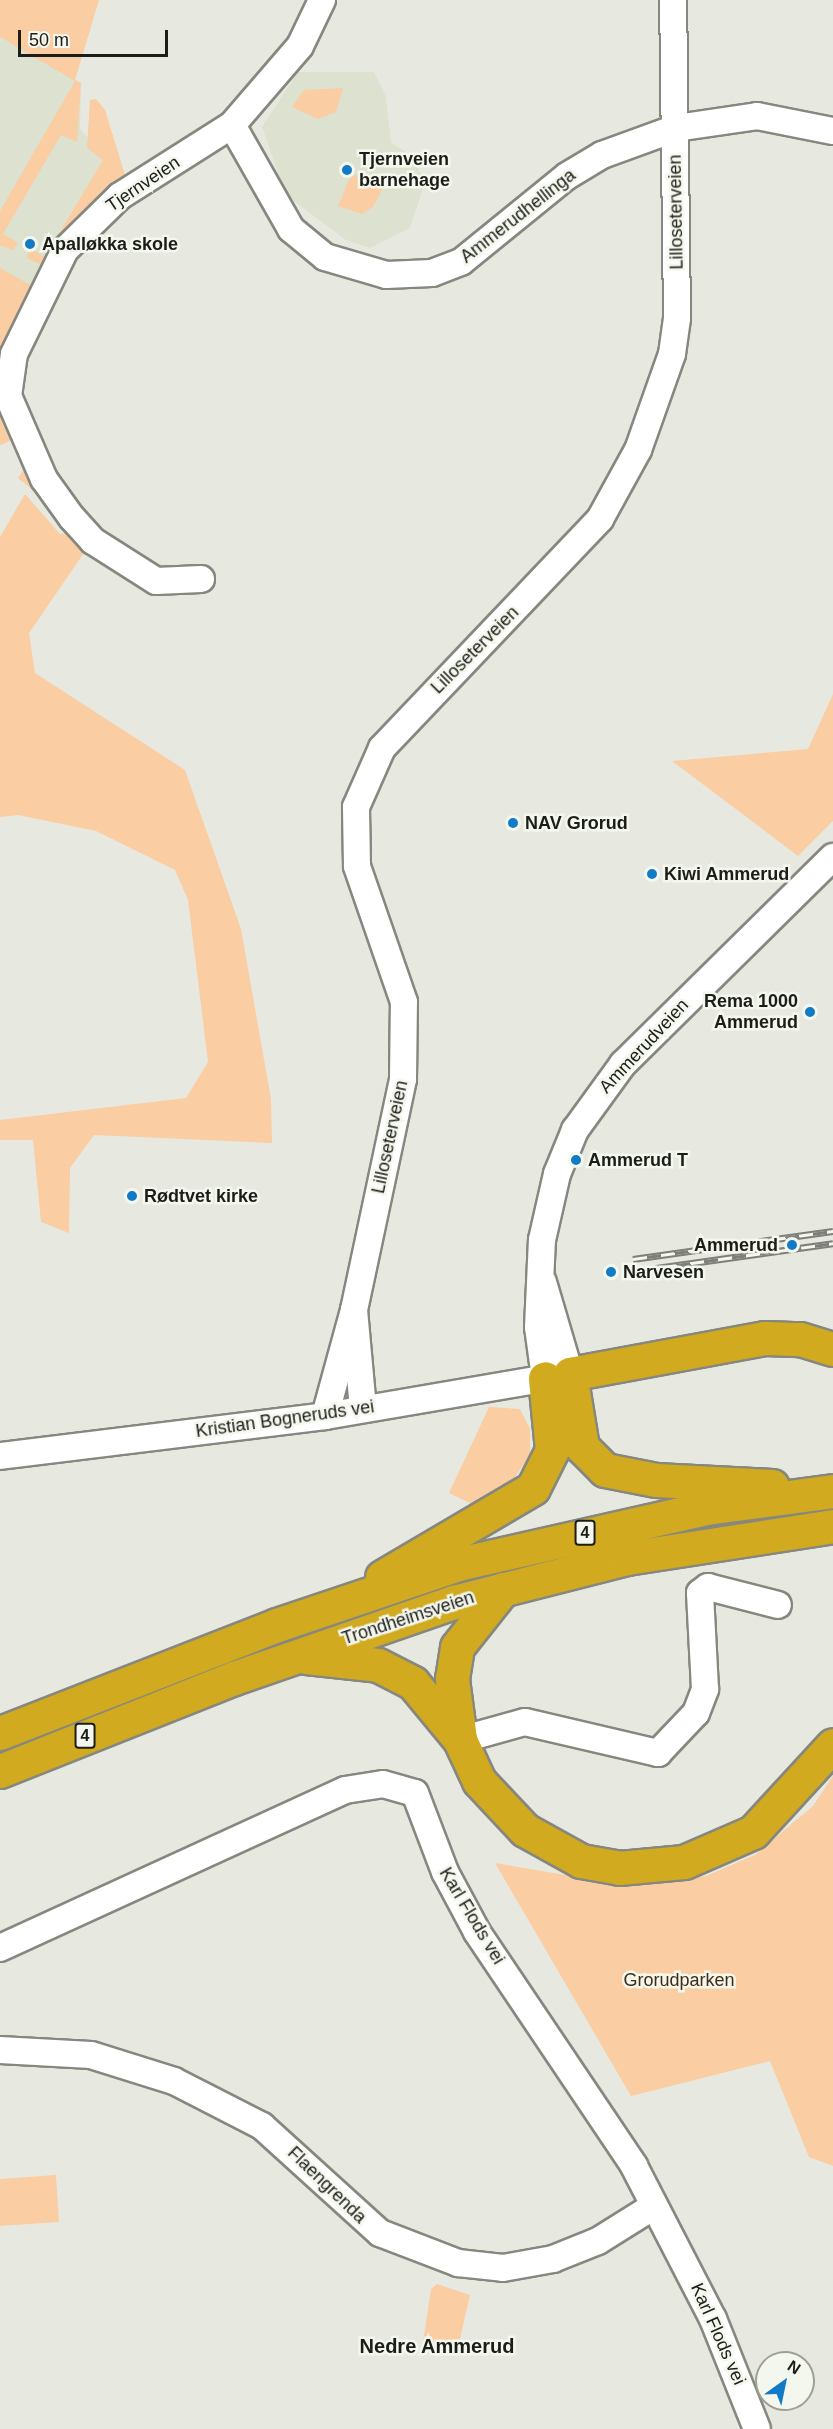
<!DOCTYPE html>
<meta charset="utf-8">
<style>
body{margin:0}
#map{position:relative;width:833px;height:2429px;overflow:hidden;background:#e7e9e0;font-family:Arial,sans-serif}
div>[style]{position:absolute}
.built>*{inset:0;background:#dde1d0}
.green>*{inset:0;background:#facda2}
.roads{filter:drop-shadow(2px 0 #86887f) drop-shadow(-2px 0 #86887f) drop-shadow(0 2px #86887f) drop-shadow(0 -2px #86887f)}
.minor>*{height:26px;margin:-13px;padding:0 13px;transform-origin:13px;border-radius:13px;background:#fff}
.highway>*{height:33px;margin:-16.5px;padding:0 16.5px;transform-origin:16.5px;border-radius:16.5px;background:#d1aa1f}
.rail>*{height:7px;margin-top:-3.5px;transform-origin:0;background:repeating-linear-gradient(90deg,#f4f7ed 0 14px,#7d7f78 0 28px);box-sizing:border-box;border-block:2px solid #7d7f78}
.dots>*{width:16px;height:16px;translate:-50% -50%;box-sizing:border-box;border:3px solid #f4f7ed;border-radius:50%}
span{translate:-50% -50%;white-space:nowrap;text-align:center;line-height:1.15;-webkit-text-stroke:5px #f4f7ed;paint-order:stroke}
.shield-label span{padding:2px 4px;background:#f4f7ed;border:2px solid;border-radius:4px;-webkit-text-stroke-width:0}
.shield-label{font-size:16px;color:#1c1d19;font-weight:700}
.poi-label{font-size:18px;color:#1c1d19;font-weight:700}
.left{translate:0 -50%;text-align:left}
.right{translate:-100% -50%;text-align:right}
.street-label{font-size:18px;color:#1c1d19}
.park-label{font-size:18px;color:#432b11}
.neighbourhood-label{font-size:20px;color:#1c1d19;font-weight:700}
.north{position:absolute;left:755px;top:2351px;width:60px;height:60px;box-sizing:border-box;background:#f4f7ed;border:2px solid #9ea098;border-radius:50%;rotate:33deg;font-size:16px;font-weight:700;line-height:24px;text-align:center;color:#1c1d19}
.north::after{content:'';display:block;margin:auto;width:21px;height:27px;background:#127bc6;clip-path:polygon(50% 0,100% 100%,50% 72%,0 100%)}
.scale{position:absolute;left:18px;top:30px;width:150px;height:27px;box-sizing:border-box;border:3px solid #1c1d19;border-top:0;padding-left:8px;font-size:18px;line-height:21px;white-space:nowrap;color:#1c1d19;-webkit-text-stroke:4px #f4f7ed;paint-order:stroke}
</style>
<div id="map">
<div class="built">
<div style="clip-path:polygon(0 37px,81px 83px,80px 129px,126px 178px,44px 266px,32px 288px,16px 326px,7px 443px,0 445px)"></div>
<div style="clip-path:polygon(298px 72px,374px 72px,386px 97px,391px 143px,413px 156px,425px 183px,410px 228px,370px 248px,346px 240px,286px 195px,262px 127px)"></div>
</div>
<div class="green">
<div style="clip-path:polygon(0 0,99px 0,75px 80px,81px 83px,77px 142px,61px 135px,3px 234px,18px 243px,13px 250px,0 245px,0 211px,75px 81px,0 37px)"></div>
<div style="clip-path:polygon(343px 88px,336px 112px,318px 119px,292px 107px,304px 90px)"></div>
<div style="clip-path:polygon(96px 99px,105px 110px,126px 178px,44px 266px,27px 258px,29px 248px,45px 257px,103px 160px,87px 148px,90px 100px)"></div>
<div style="clip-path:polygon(362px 172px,386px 182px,373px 207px,362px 214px,338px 206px,350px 178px)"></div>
<div style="clip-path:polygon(0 268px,32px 286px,16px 326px,14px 439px,0 445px)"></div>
<div style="clip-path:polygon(26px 466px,45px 500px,18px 478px)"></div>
<div style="clip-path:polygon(25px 494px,60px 534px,76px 531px,90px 544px,29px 633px,35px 673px,185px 770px,241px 929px,271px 1099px,272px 1143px,94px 1135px,70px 1168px,69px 1233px,41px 1222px,33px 1140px,0 1140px,0 1120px,186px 1098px,208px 1062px,188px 900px,175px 870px,96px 831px,18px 815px,0 817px,0 537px)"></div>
<div style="clip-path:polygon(833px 694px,833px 821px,798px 856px,672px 761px,808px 749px)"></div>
<div style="clip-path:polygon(489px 1407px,520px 1409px,530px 1429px,530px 1456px,512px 1481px,474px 1505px,449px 1493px)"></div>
<div style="clip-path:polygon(833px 1776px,833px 2166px,809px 2157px,770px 2061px,631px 2096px,495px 1863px,630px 1886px,706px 1876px,755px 1855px,813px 1806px)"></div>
<div style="clip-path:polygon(56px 2175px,59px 2222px,0 2226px,0 2179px)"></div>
<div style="clip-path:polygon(437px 2284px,470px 2295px,457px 2352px,423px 2342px,431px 2289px)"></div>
</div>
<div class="roads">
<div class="minor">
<div style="left:232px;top:125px;width:120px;rotate:60.4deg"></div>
<div style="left:291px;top:229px;width:44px;rotate:39.5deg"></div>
<div style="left:325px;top:257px;width:64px;rotate:16.4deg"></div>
<div style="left:386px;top:275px;width:46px;rotate:-2.5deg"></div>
<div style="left:432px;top:273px;width:31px;rotate:-21deg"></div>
<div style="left:461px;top:262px;width:136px;rotate:-39.1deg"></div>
<div style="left:567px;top:176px;width:41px;rotate:-31deg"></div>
<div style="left:602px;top:155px;width:79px;rotate:-20deg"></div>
<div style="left:676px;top:128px;width:82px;rotate:-8.4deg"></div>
<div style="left:757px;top:116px;width:77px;rotate:11.2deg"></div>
<div style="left:201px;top:579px;width:45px;rotate:177.5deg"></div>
<div style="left:156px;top:581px;width:75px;rotate:-147.6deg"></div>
<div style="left:93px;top:541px;width:31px;rotate:-132deg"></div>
<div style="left:72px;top:518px;width:48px;rotate:-125.7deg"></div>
<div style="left:44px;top:479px;width:90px;rotate:-113.4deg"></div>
<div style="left:8px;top:396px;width:42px;rotate:-81.9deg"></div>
<div style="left:14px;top:354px;width:116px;rotate:-63.9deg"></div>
<div style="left:65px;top:250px;width:77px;rotate:-44.5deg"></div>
<div style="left:120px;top:196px;width:133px;rotate:-32.4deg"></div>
<div style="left:232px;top:125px;width:104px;rotate:-49.3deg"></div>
<div style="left:300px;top:46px;width:51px;rotate:-64.4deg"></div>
<div style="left:354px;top:1310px;width:236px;rotate:-78deg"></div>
<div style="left:403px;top:1079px;width:77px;rotate:-89.3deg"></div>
<div style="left:404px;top:1002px;width:144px;rotate:-109.1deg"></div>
<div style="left:357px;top:866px;width:59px;rotate:-91deg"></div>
<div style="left:356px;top:807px;width:64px;rotate:-66.2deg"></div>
<div style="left:382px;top:748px;width:316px;rotate:-46.4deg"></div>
<div style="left:600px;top:519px;width:79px;rotate:-61.2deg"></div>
<div style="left:638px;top:450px;width:102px;rotate:-70.5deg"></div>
<div style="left:672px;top:354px;width:36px;rotate:-82deg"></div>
<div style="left:677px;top:318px;width:318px;rotate:-90.7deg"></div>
<div style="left:545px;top:1378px;width:51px;rotate:-97.8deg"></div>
<div style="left:538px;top:1327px;width:87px;rotate:-87.4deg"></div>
<div style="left:542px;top:1240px;width:68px;rotate:-77.2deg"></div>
<div style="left:557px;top:1174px;width:48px;rotate:-67.8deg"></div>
<div style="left:575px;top:1130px;width:82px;rotate:-54deg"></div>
<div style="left:623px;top:1064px;width:295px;rotate:-44.6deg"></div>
<div style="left:325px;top:1416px;width:110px;rotate:-74.7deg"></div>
<div style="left:354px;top:1310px;width:98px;rotate:84.8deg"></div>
<div style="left:0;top:1456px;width:327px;rotate:-7deg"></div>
<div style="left:325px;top:1416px;width:249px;rotate:-9.7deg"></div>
<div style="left:570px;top:1374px;width:96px;rotate:-106.4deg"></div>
<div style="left:460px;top:1740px;width:67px;rotate:-15.5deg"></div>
<div style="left:525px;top:1722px;width:137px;rotate:13.1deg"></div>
<div style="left:658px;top:1753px;width:55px;rotate:-46.5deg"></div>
<div style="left:696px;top:1713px;width:26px;rotate:-69deg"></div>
<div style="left:705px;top:1689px;width:96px;rotate:-93deg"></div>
<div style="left:700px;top:1593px;width:10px;rotate:-37deg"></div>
<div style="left:708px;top:1587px;width:72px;rotate:14.4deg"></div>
<div style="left:0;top:1948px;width:379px;rotate:-24.6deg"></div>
<div style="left:345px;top:1790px;width:38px;rotate:-9deg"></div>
<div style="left:383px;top:1784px;width:33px;rotate:16deg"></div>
<div style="left:415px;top:1793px;width:85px;rotate:69.2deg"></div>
<div style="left:445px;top:1872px;width:68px;rotate:61.9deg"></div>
<div style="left:477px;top:1932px;width:282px;rotate:56.1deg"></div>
<div style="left:634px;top:2166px;width:172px;rotate:62.7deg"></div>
<div style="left:713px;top:2319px;width:118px;rotate:68.2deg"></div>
<div style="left:0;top:2050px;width:91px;rotate:3.1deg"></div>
<div style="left:91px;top:2055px;width:87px;rotate:17.4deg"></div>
<div style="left:174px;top:2081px;width:99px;rotate:27.1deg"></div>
<div style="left:262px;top:2126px;width:159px;rotate:42.2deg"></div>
<div style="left:380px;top:2233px;width:84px;rotate:21deg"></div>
<div style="left:458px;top:2263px;width:45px;rotate:6.3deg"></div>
<div style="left:503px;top:2268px;width:51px;rotate:-10.2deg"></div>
<div style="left:553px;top:2259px;width:48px;rotate:-21.8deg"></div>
<div style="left:598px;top:2241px;width:66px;rotate:-32deg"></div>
</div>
<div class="highway">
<div style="left:772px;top:1486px;width:116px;rotate:-177deg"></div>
<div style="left:656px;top:1480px;width:52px;rotate:-168.9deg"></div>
<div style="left:605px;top:1470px;width:33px;rotate:-135deg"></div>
<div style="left:582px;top:1447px;width:74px;rotate:-99.3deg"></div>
<div style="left:570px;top:1374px;width:198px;rotate:-10.5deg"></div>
<div style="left:765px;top:1338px;width:35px;rotate:2deg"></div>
<div style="left:800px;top:1339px;width:34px;rotate:17deg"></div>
<div style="left:382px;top:1577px;width:175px;rotate:-30.5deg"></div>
<div style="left:533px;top:1488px;width:42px;rotate:-63.4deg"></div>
<div style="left:552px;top:1450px;width:72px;rotate:-95.6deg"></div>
<div style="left:306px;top:1657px;width:72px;rotate:6.3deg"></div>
<div style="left:378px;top:1665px;width:39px;rotate:27deg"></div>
<div style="left:413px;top:1683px;width:74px;rotate:50.5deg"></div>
<div style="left:460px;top:1740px;width:45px;rotate:65.1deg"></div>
<div style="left:479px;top:1781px;width:67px;rotate:46.8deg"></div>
<div style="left:525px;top:1830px;width:64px;rotate:29deg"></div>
<div style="left:581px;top:1861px;width:39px;rotate:10deg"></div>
<div style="left:619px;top:1868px;width:65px;rotate:-5.3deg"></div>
<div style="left:684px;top:1862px;width:75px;rotate:-23.5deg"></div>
<div style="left:753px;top:1832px;width:118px;rotate:-47.4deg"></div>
<div style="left:0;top:1733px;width:297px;rotate:-21.3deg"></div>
<div style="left:277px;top:1625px;width:191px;rotate:-18.6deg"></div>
<div style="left:458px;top:1564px;width:254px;rotate:-12.7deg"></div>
<div style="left:706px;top:1508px;width:128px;rotate:-7.6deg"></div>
<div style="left:460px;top:1739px;width:61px;rotate:-97.6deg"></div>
<div style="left:452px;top:1679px;width:32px;rotate:-81deg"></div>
<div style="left:457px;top:1647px;width:74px;rotate:-51.6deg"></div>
<div style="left:0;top:1771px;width:252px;rotate:-21.7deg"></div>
<div style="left:234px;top:1678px;width:233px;rotate:-19.1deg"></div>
<div style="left:454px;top:1602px;width:179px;rotate:-14.3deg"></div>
<div style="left:627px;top:1558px;width:208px;rotate:-8.8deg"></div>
</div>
</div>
<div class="rail">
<div style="left:633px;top:1259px;width:202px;rotate:-8deg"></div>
<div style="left:635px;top:1271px;width:200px;rotate:-8deg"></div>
</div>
<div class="dots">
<div style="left:347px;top:170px;background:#127bc6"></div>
<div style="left:30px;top:244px;background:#127bc6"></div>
<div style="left:513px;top:823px;background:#127bc6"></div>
<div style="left:652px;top:874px;background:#127bc6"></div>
<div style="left:810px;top:1012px;background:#127bc6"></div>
<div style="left:576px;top:1160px;background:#127bc6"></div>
<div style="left:132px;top:1196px;background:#127bc6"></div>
<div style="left:792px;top:1245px;background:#127bc6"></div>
<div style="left:611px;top:1272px;background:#127bc6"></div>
</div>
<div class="shield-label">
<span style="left:585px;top:1533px">4</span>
<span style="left:85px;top:1736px">4</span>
</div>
<div class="poi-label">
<span class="left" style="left:359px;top:170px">Tjernveien<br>barnehage</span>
<span class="left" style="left:42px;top:244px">Apalløkka skole</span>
<span class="left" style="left:525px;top:823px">NAV Grorud</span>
<span class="left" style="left:664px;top:874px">Kiwi Ammerud</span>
<span class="right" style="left:798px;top:1012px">Rema 1000<br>Ammerud</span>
<span class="left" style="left:588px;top:1160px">Ammerud T</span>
<span class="left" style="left:144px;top:1196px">Rødtvet kirke</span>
<span class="right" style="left:778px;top:1245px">Ammerud</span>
<span class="left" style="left:623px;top:1272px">Narvesen</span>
</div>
<div class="street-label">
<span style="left:143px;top:184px;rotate:-34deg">Tjernveien</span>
<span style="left:676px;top:212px;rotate:-91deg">Lilloseterveien</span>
<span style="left:518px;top:216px;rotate:-38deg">Ammerudhellinga</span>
<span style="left:475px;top:650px;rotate:-45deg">Lilloseterveien</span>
<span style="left:644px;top:1046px;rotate:-47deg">Ammerudveien</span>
<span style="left:390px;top:1137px;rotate:-78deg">Lilloseterveien</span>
<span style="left:285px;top:1419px;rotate:-8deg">Kristian Bogneruds vei</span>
<span style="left:408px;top:1618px;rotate:-18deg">Trondheimsveien</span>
<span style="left:472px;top:1916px;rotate:59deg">Karl Flods vei</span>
<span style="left:327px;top:2185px;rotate:44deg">Flaengrenda</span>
<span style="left:718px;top:2334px;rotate:66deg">Karl Flods vei</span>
</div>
<div class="park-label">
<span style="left:679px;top:1980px">Grorudparken</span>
</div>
<div class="neighbourhood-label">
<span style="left:437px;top:2346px">Nedre Ammerud</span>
</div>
<div class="north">N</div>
<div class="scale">50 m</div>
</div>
